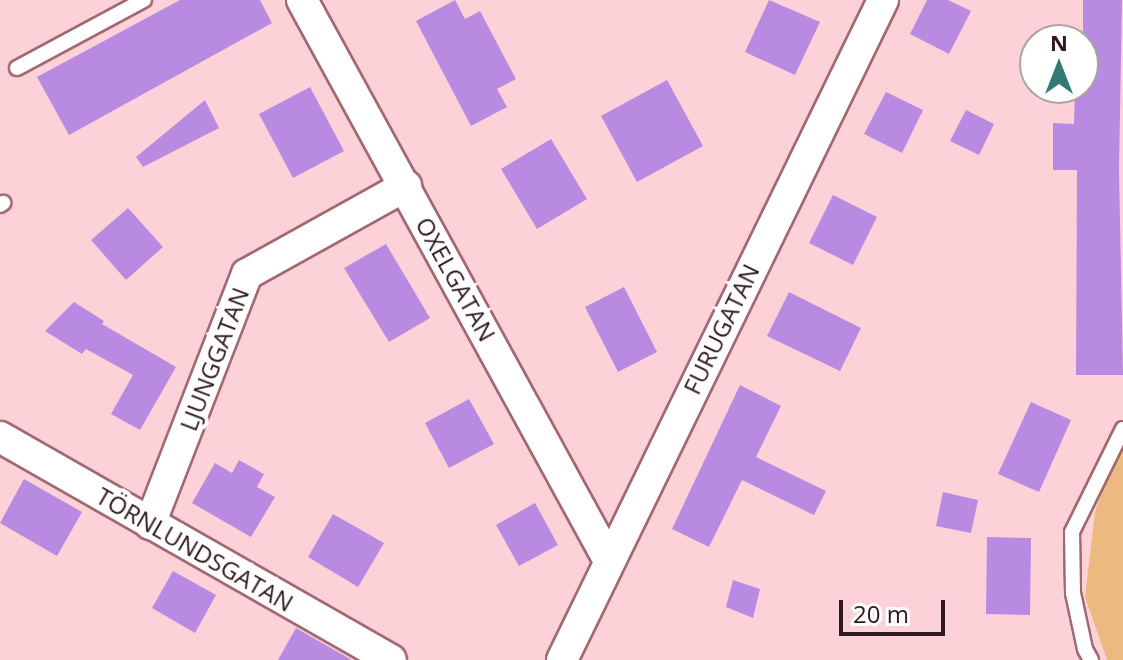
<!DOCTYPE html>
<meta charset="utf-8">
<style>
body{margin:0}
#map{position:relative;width:1123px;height:660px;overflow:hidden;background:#fcd2d8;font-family:"Open Sans",sans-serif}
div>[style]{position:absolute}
.green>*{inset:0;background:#ecb981}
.building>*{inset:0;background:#b98ae1}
.roads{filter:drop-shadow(2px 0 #a36771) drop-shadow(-2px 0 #a36771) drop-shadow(0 2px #a36771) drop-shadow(0 -2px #a36771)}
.lane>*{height:14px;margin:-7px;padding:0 7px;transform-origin:7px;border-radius:7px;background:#fff}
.street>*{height:30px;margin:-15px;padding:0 15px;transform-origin:15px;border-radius:15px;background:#fff}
span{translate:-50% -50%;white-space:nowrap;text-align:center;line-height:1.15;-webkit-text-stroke:8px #fff;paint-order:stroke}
.street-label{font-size:24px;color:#30181c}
.north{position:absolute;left:1019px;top:24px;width:80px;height:80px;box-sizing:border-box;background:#fff;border:2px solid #aca3a4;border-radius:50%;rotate:0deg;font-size:22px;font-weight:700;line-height:32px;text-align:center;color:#30181c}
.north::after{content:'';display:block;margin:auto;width:28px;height:36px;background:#327a75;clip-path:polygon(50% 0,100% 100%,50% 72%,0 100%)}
.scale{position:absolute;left:839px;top:600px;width:106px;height:36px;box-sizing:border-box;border:4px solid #30181c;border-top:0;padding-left:10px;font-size:24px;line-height:28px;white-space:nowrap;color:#30181c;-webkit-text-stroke:6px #fff;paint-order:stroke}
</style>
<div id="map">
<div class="green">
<div style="clip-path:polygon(1123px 451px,1123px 660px,1107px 660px,1085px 597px,1095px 512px,1111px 467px)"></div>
</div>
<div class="building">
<div style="clip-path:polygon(180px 0,260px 0,272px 23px,69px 135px,37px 77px)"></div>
<div style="clip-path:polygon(455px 0,465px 19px,480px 11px,516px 79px,497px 89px,507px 107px,471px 126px,416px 21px)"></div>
<div style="clip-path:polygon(769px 0,820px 22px,795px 75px,745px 52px)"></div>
<div style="clip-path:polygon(927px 0,948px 0,971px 11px,949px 54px,910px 34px)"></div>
<div style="clip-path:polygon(1083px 0,1122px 0,1119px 170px,1123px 375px,1076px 375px,1077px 170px,1053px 170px,1053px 123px,1074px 124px,1075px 88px,1083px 88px)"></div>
<div style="clip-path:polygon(667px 80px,703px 146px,637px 182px,601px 116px)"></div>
<div style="clip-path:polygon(310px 87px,344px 151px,293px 178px,259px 114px)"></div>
<div style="clip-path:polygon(886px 92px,923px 110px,902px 153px,864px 134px)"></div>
<div style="clip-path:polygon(205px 100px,219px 128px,143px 167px,136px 157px)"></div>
<div style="clip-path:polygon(966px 110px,994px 124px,979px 155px,950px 141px)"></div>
<div style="clip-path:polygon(551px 139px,587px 199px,537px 229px,501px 169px)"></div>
<div style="clip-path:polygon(833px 195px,877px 217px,853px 265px,809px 243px)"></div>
<div style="clip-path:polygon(128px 208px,163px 247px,126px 280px,91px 240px)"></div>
<div style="clip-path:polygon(386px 244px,430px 318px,389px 342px,344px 268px)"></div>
<div style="clip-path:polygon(624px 287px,657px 352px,618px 372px,585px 307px)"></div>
<div style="clip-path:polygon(789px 292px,861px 328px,840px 371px,767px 336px)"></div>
<div style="clip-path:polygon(74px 302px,104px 321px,102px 324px,176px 367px,140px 430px,111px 414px,133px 375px,86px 349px,82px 354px,45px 331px)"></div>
<div style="clip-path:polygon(740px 385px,781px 406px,756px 457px,826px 491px,814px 515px,742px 480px,709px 547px,672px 529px)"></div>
<div style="clip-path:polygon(469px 399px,494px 444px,449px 468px,425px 423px)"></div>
<div style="clip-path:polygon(1031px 402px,1071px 420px,1039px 492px,998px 474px)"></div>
<div style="clip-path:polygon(239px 460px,264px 474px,257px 487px,275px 497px,251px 537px,192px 503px,215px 463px,232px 473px)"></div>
<div style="clip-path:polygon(24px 479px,82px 512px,57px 556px,0 523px)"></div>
<div style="clip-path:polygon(943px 492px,978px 500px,971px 533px,936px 526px)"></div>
<div style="clip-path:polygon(535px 503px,558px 545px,519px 566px,496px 525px)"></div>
<div style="clip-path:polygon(333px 514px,384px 543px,358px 587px,308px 557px)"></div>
<div style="clip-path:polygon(987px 537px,1031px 538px,1030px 615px,986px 614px)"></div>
<div style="clip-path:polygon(173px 571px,216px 595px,195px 633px,152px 608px)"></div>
<div style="clip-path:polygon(733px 580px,760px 589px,753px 618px,726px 607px)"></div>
<div style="clip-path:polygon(296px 628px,352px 660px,278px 660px)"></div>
</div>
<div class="roads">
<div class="lane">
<div style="left:17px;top:68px;width:144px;rotate:-28.2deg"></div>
<div style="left:0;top:205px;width:4px;rotate:-34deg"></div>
<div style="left:1091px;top:660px;width:13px;rotate:-119deg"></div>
<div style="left:1085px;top:649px;width:57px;rotate:-102.1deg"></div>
<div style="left:1073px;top:593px;width:61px;rotate:-90.9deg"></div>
<div style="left:1072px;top:532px;width:115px;rotate:-63.7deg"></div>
</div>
<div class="street">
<div style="left:302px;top:0;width:637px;rotate:61.3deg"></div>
<div style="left:0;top:437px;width:450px;rotate:29.7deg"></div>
<div style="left:150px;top:524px;width:268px;rotate:-68.8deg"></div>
<div style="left:247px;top:274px;width:182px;rotate:-29deg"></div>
<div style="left:562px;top:660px;width:734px;rotate:-64.06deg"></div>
</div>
</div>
<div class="street-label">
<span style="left:456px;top:279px;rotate:61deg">OXELGATAN</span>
<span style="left:721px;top:329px;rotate:-64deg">FURUGATAN</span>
<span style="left:214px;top:359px;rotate:-69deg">LJUNGGATAN</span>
<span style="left:195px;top:549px;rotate:30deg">TÖRNLUNDSGATAN</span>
</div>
<div class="north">N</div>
<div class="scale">20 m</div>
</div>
